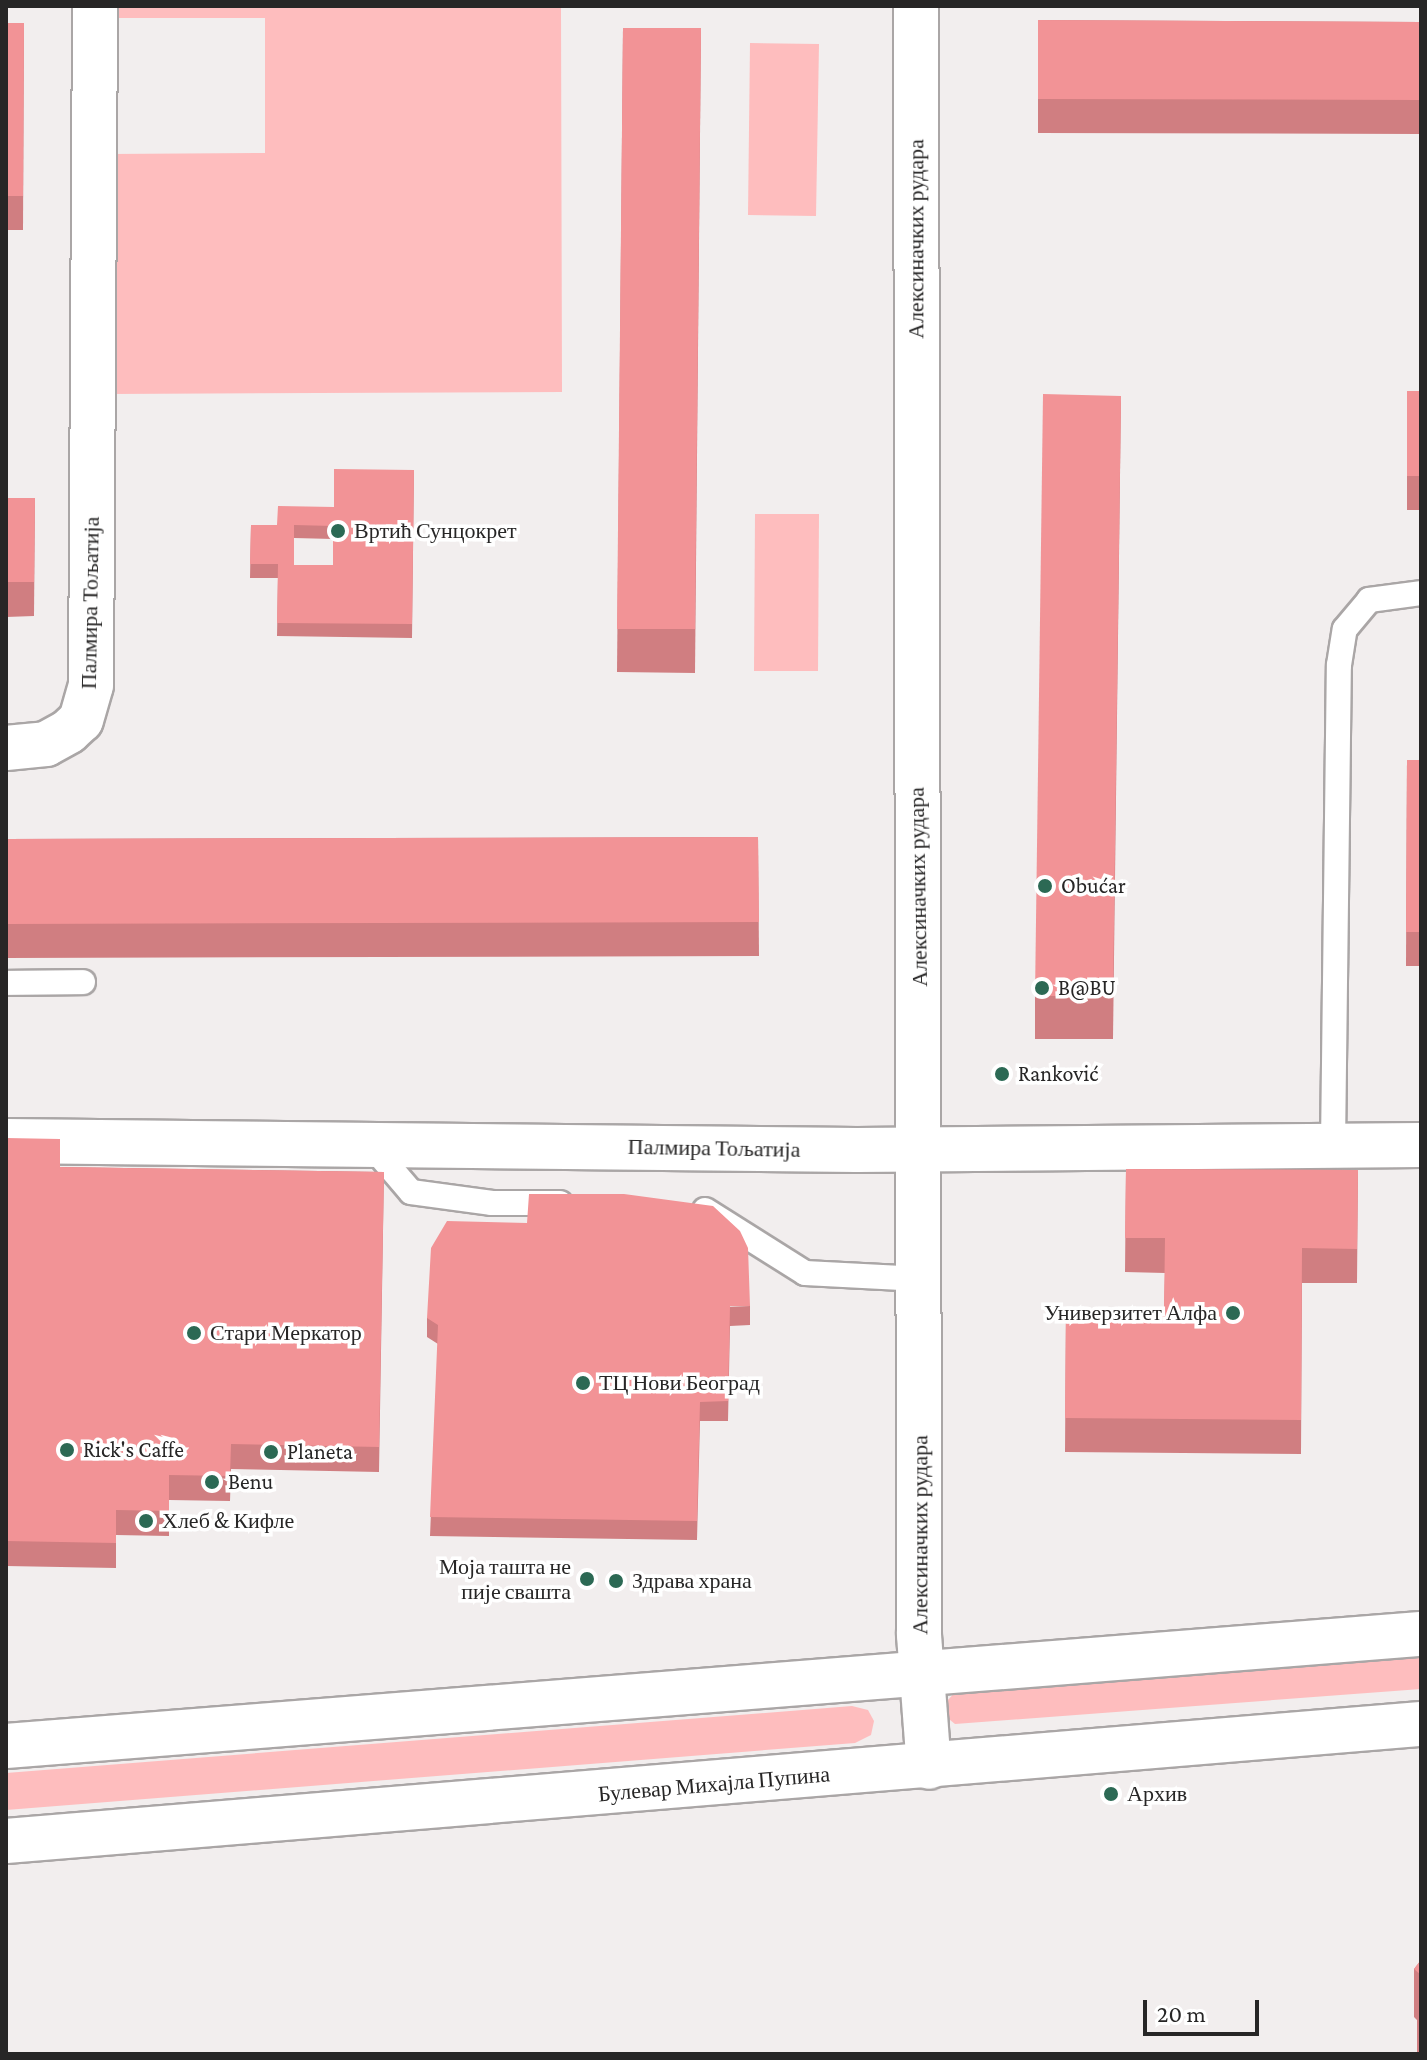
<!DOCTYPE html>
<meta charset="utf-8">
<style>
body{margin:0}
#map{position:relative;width:1427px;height:2060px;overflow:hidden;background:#f2eeee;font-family:"Crimson Pro",serif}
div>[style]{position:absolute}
.green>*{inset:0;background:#febdbe}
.roads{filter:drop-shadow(2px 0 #aaa6a6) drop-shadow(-2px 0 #aaa6a6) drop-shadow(0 2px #aaa6a6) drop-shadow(0 -2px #aaa6a6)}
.lane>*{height:24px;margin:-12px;padding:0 12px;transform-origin:12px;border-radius:12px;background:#fff}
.street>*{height:44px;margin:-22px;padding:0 22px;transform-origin:22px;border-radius:22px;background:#fff}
.secondary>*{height:44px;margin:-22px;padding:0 22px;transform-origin:22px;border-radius:22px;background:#fff}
.wall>*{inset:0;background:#d07e81}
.building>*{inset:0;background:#f29396}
.dots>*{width:22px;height:22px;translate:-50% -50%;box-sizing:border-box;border:4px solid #fff;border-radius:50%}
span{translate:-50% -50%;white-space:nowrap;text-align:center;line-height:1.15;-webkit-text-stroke:7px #fff;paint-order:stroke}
.street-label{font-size:22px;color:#272626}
.poi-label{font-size:22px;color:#272626}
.left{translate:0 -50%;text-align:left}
.right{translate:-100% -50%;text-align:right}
.frame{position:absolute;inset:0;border:8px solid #272626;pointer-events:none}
.scale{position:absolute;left:1143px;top:2000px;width:116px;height:36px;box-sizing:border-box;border:4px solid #272626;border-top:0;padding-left:10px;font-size:24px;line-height:28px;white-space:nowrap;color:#272626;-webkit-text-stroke:6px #fff;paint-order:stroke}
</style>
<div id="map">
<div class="green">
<div style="clip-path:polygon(114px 6px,561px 6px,562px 392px,110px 394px,110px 154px,265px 153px,265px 18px,114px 18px)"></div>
<div style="clip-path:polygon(750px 43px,819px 44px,816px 216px,748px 215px)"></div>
<div style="clip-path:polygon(755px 514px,819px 514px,818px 671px,754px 671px)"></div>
<div style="clip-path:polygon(1421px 1655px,1421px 1689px,955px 1724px,944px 1715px,947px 1701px,957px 1690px)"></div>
<div style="clip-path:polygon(852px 1706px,868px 1710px,874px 1721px,871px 1735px,855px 1743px,6px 1810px,6px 1773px)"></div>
</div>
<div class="roads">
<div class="lane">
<div style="left:6px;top:983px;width:77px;rotate:-0.7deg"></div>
<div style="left:370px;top:1144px;width:63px;rotate:49.5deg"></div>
<div style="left:411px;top:1192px;width:82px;rotate:7.7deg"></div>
<div style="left:492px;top:1203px;width:68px"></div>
<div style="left:1333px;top:1146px;width:481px;rotate:-89.3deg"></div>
<div style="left:1339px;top:665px;width:36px;rotate:-81deg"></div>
<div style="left:1345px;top:629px;width:38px;rotate:-50deg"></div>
<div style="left:1369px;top:600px;width:52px;rotate:-7.7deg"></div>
<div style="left:705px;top:1210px;width:118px;rotate:32.2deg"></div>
<div style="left:805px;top:1273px;width:116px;rotate:3deg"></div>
</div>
<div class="street">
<div style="left:916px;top:6px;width:1629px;rotate:89.89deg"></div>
<div style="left:919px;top:1635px;width:132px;rotate:85.7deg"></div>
<div style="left:6px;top:748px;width:40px;rotate:-5.7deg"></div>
<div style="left:46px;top:744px;width:26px;rotate:-29deg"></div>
<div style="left:69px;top:731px;width:16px;rotate:-43deg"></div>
<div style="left:81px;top:720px;width:36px;rotate:-74deg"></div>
<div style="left:91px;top:685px;width:679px;rotate:-89.66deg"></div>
<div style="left:6px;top:1141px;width:851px;rotate:0.61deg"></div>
<div style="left:857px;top:1150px;width:564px;rotate:-0.51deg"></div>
</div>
<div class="secondary">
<div style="left:6px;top:1746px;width:1419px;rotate:-4.53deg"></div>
<div style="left:6px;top:1841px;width:1420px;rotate:-4.73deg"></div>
</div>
</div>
<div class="wall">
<div style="clip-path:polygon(1038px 20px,1421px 22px,1421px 134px,1038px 133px)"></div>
<div style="clip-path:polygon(6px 23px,24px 23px,23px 230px,6px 230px)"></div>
<div style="clip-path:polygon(623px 28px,701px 28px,695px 673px,617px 672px)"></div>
<div style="clip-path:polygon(1407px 391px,1421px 391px,1421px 510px,1407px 510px)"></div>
<div style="clip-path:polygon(1121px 396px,1113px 1039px,1035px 1039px,1035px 996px)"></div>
<div style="clip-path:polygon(evenodd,414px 470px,412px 638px,277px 636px,278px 578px,250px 578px,251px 525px,277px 525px,334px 507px,414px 470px,294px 538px,333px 539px,333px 565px,294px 565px,294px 538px)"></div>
<div style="clip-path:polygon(6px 498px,35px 498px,34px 616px,6px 617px)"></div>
<div style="clip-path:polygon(1407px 760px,1421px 760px,1421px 966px,1406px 966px)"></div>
<div style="clip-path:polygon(758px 837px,759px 956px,6px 958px,6px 839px)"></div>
<div style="clip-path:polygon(6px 1138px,60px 1167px,384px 1172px,379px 1472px,231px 1469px,230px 1501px,169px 1500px,169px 1536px,116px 1535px,116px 1568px,6px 1566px)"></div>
<div style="clip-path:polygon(1126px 1169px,1358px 1170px,1357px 1283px,1302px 1283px,1301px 1454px,1065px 1452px,1066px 1308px,1164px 1309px,1165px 1273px,1125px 1272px)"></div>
<div style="clip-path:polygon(750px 1306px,750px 1325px,730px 1326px,728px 1421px,700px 1421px,697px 1540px,430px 1536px,438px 1344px,427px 1337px,427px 1318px)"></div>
<div style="clip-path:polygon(1421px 1960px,1421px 2054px,1417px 2054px,1417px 2020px,1414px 2017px,1414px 1969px)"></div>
</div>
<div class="building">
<div style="clip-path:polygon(1038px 20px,1421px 22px,1421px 100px,1038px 99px)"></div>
<div style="clip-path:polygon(6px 23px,24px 23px,23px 196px,6px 196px)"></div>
<div style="clip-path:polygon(623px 28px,701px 28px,695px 629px,617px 629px)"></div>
<div style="clip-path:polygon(1407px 391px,1421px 391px,1421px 476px,1407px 476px)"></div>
<div style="clip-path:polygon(1043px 394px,1121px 396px,1113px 996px,1035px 996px)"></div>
<div style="clip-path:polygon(evenodd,334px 469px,414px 470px,412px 624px,277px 623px,278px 564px,250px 564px,251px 525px,277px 525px,278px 506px,334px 507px,334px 469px,294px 525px,333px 526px,333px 565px,294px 565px,294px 525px)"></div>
<div style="clip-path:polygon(6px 498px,35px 498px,34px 582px,6px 582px)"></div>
<div style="clip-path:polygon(1407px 760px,1421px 760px,1421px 932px,1406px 932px)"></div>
<div style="clip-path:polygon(758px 837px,759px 922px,6px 924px,6px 839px)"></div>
<div style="clip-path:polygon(6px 1138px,60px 1139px,60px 1167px,384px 1172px,379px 1447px,231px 1444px,230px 1476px,169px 1475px,169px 1511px,116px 1510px,116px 1543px,6px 1541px)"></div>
<div style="clip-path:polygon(1126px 1169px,1358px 1170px,1357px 1249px,1302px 1248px,1301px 1420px,1065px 1418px,1066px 1308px,1164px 1309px,1165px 1238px,1125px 1238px)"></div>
<div style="clip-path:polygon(529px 1194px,624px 1194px,713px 1206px,740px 1231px,748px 1248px,750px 1306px,730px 1306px,728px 1401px,700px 1402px,697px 1521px,430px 1517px,438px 1325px,427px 1318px,431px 1248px,447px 1221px,527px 1223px)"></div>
<div style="clip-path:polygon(1421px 1960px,1421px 1975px,1414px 1969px)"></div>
</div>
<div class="dots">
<div style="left:338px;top:531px;background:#2c6954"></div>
<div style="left:1045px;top:886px;background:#2c6954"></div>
<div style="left:1042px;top:988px;background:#2c6954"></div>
<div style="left:1002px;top:1074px;background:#2c6954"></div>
<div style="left:1233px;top:1313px;background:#2c6954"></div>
<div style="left:194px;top:1333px;background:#2c6954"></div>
<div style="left:583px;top:1383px;background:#2c6954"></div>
<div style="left:67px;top:1450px;background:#2c6954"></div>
<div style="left:271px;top:1452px;background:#2c6954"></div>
<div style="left:212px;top:1482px;background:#2c6954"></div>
<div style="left:146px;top:1521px;background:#2c6954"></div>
<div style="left:587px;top:1579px;background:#2c6954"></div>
<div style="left:616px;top:1581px;background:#2c6954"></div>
<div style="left:1111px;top:1794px;background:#2c6954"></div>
</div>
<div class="street-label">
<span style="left:916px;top:239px;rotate:-90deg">Алексиначких рудара</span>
<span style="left:90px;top:603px;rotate:-89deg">Палмира Тољатија</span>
<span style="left:918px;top:887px;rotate:-91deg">Алексиначких рудара</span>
<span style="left:714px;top:1148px;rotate:1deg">Палмира Тољатија</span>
<span style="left:920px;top:1535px;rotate:-90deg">Алексиначких рудара</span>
<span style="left:714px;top:1784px;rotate:-5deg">Булевар Михајла Пупина</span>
</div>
<div class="poi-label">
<span class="left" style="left:354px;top:531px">Вртић Сунцокрет</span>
<span class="left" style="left:1061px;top:886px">Obućar</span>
<span class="left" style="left:1058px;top:988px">B@BU</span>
<span class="left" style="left:1018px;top:1074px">Ranković</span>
<span class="right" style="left:1217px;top:1313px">Универзитет Алфа</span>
<span class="left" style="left:210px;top:1333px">Стари Меркатор</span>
<span class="left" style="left:599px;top:1383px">ТЦ Нови Београд</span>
<span class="left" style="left:83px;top:1450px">Rick's Caffe</span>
<span class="left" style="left:287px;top:1452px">Planeta</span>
<span class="left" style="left:228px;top:1482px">Benu</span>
<span class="left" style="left:162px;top:1521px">Хлеб &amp; Кифле</span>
<span class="right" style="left:571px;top:1579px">Моја ташта не<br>пије свашта</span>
<span class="left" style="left:632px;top:1581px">Здрава храна</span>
<span class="left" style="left:1127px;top:1794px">Архив</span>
</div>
<div class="frame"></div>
<div class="scale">20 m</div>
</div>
